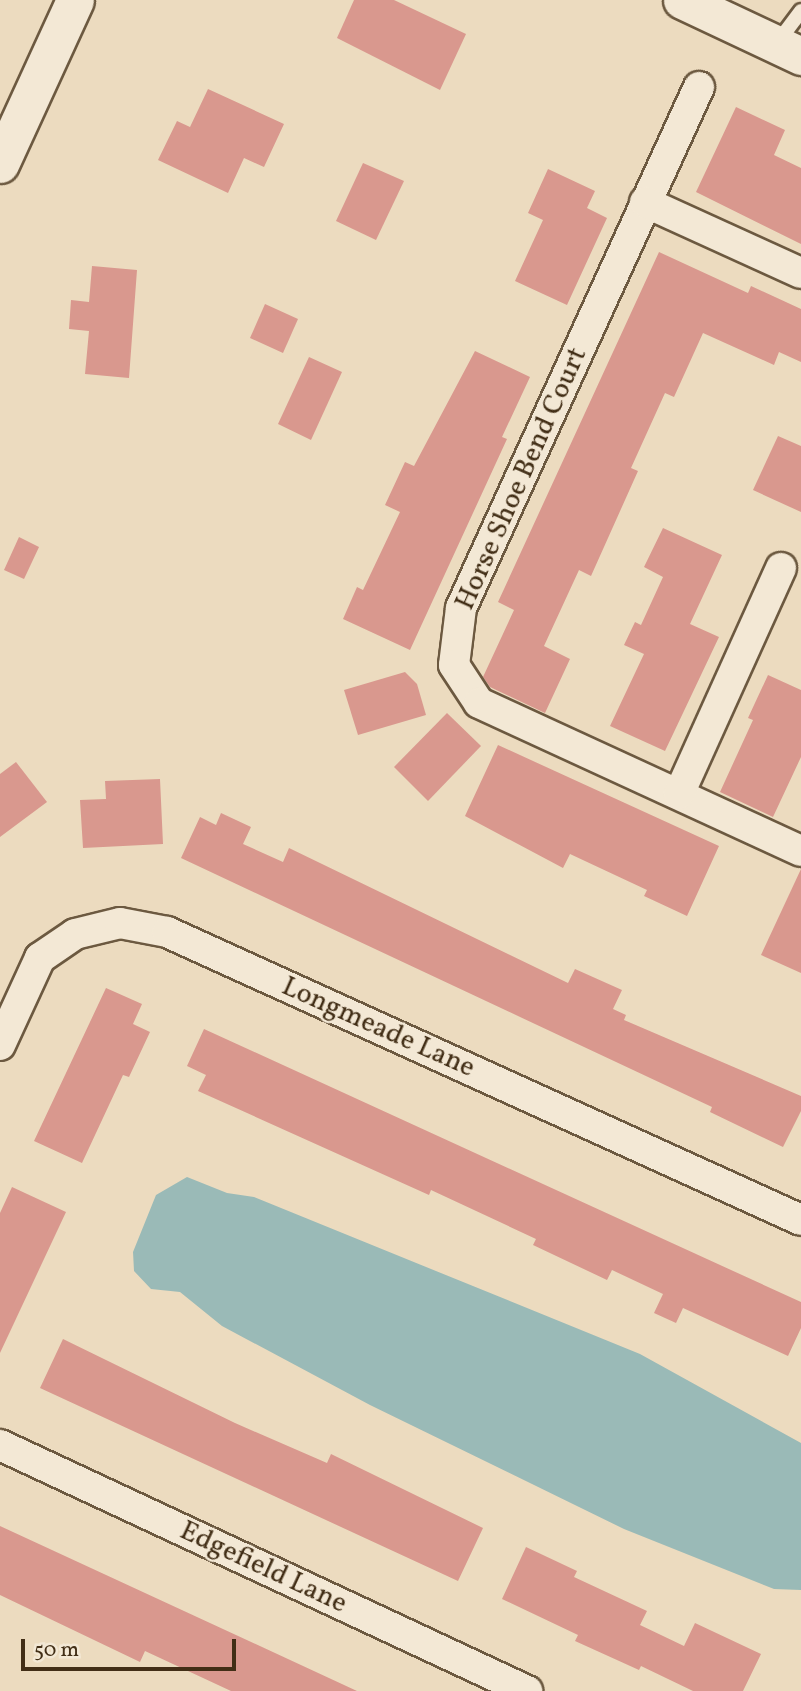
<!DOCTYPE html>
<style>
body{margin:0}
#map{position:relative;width:801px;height:1691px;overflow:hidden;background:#ecdbbf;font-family:Vollkorn,serif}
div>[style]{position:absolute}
.water>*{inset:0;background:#9abab7}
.building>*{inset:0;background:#d9988e}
.roads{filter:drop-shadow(2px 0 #6c5940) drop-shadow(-2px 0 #6c5940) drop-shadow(0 2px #6c5940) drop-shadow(0 -2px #6c5940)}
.service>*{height:14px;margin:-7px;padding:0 7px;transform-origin:7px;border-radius:7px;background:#f3e8d5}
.minor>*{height:30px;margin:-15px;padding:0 15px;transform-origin:15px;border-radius:15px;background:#f3e8d5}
.tertiary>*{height:37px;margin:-18.5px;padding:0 18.5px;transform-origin:18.5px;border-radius:18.5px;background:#f3e8d5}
span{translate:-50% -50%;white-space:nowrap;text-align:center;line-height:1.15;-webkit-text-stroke:5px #f3e8d5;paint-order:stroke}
.street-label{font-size:28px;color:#422e16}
.scale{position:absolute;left:21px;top:1639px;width:215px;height:32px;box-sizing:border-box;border:4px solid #422e16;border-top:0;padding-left:9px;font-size:21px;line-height:24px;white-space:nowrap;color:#422e16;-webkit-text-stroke:5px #f3e8d5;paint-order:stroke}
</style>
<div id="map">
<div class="water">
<div style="clip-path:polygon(187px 1177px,227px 1193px,254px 1197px,640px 1354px,801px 1443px,801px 1590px,774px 1589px,624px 1529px,370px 1405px,222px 1326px,180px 1292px,151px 1289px,134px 1271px,133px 1252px,156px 1195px)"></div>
</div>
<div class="building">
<div style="clip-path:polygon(354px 0,394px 0,466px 34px,440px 90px,337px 38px)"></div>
<div style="clip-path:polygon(208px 89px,284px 124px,264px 167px,244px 158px,228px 193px,158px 160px,177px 121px,190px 127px)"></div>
<div style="clip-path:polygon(736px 107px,785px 130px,774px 155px,801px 168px,801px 244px,696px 192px)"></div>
<div style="clip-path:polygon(363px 163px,404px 181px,376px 240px,336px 221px)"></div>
<div style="clip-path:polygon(548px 169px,595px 191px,587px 208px,607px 218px,567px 305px,515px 281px,543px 220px,528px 213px)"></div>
<div style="clip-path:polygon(659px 252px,748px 293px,751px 286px,801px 309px,801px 362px,779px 352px,774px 365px,703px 333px,674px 397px,665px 393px,631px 468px,638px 471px,591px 576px,579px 570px,544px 646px,570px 659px,545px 713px,490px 687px,483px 677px,514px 610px,498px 602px)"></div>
<div style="clip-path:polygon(92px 266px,137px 270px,129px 378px,85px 374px,89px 331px,69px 329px,71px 300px,89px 302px)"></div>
<div style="clip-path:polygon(265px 304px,298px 319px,283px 353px,250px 338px)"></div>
<div style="clip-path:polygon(475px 351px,530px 377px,502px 437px,507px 439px,410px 650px,343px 619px,357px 587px,363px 590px,400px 512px,385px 505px,405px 462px,414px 466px)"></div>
<div style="clip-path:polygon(309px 357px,342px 372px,311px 440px,278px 424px)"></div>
<div style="clip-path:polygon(778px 436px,801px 446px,801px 512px,753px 490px)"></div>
<div style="clip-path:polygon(663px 528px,722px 555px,690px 624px,719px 637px,665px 751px,610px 726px,644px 654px,624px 645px,635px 622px,641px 625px,663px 577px,644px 567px)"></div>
<div style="clip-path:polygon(19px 537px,39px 547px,24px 579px,4px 570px)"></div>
<div style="clip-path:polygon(405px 672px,417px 684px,426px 715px,358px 735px,344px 690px)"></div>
<div style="clip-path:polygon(768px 675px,801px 690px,801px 757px,773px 817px,720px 792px,753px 720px,748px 718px)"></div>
<div style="clip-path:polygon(447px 713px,481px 746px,428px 801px,394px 767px)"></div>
<div style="clip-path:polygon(498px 745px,719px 846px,687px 916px,644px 896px,647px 890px,570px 854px,563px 868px,465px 816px)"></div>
<div style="clip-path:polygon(16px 762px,47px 802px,0 837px,0 774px)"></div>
<div style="clip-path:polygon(160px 779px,163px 844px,83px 848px,80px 800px,106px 799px,105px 781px)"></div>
<div style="clip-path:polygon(221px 813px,251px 827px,243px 844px,283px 862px,289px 848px,568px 983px,575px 969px,622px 990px,613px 1009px,626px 1015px,624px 1020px,801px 1096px,801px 1111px,783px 1147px,710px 1112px,712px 1107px,181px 858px,200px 817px,216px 825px)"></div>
<div style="clip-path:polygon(801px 869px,801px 973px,761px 955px)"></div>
<div style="clip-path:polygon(106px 988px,142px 1004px,133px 1024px,150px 1032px,129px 1077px,123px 1075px,82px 1163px,34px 1141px)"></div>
<div style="clip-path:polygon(204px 1029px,801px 1302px,801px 1328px,788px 1356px,683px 1308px,676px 1323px,654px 1313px,663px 1294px,612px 1270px,607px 1280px,533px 1245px,536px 1239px,431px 1190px,429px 1195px,198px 1091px,206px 1075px,187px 1066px)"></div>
<div style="clip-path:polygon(12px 1187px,66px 1212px,0 1353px,0 1213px)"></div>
<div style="clip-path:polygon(63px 1339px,235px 1423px,327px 1463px,331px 1454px,483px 1528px,458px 1581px,40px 1388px)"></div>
<div style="clip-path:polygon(0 1526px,184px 1611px,357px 1691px,231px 1691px,145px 1651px,140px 1662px,0 1595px)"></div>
<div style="clip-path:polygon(526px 1547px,577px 1571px,574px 1577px,647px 1611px,640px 1625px,684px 1646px,695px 1623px,761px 1654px,743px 1691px,693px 1691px,641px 1666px,639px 1670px,575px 1641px,578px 1635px,502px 1599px)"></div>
</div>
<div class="roads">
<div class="service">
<div style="left:777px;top:43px;width:40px;rotate:-53deg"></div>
</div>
<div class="minor">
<div style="left:699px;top:87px;width:573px;rotate:114.55deg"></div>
<div style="left:461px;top:608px;width:57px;rotate:97deg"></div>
<div style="left:454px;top:665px;width:45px;rotate:56.7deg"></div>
<div style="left:479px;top:703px;width:354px;rotate:24.7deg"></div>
<div style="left:645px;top:202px;width:171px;rotate:24.5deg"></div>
<div style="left:679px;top:794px;width:248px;rotate:-65.7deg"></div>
<div style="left:0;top:1045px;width:96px;rotate:-65.3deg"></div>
<div style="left:40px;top:958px;width:42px;rotate:-34.4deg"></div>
<div style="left:75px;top:934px;width:46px;rotate:-13.7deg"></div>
<div style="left:120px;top:923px;width:48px;rotate:10.8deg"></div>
<div style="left:167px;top:932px;width:696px;rotate:24.43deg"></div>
<div style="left:0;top:1445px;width:582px;rotate:25.02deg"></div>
</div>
<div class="tertiary">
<div style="left:682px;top:0;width:132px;rotate:25.2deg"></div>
<div style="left:0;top:164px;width:180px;rotate:-65.4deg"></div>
</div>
</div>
<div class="street-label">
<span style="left:522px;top:479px;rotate:-66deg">Horse Shoe Bend Court</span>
<span style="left:378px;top:1028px;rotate:24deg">Longmeade Lane</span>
<span style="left:263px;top:1568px;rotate:25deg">Edgefield Lane</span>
</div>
<div class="scale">50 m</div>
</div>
